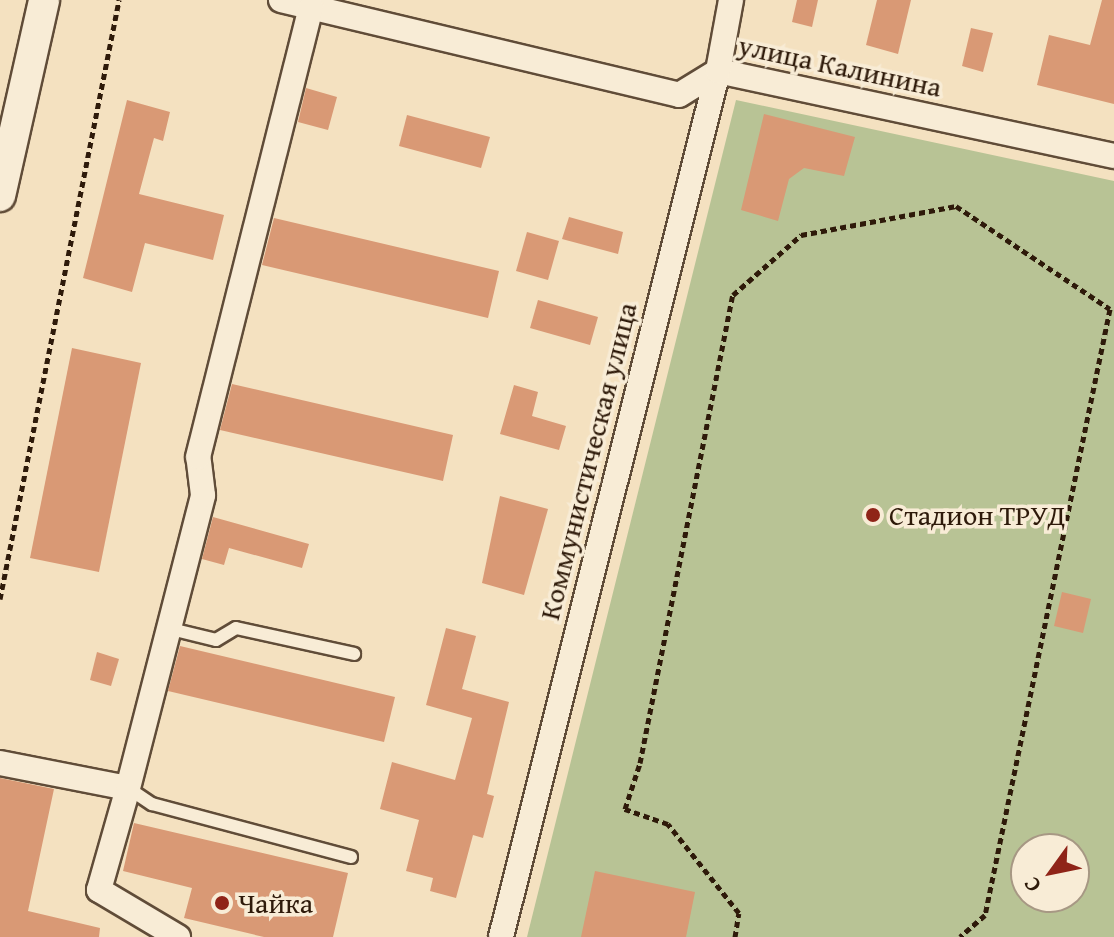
<!DOCTYPE html>
<meta charset="utf-8">
<style>
body{margin:0}
#map{position:relative;width:1114px;height:937px;overflow:hidden;background:#f4e1c0;font-family:"Gentium Book Plus",serif}
div>[style]{position:absolute}
.green>*{inset:0;background:#b8c395}
.building>*{inset:0;background:#d99975}
.path>*{height:5px;margin-top:-2.5px;transform-origin:0;background:repeating-linear-gradient(90deg,#2e1a0a 0 6px,transparent 0 10px)}
.roads{filter:drop-shadow(2px 0 #604c38) drop-shadow(-2px 0 #604c38) drop-shadow(0 2px #604c38) drop-shadow(0 -2px #604c38)}
.service>*{height:12px;margin:-6px;padding:0 6px;transform-origin:6px;border-radius:6px;background:#f8ecd6}
.minor>*{height:24px;margin:-12px;padding:0 12px;transform-origin:12px;border-radius:12px;background:#f8ecd6}
.tertiary>*{height:30px;margin:-15px;padding:0 15px;transform-origin:15px;border-radius:15px;background:#f8ecd6}
.dots>*{width:22px;height:22px;translate:-50% -50%;box-sizing:border-box;border:4px solid #f8ecd6;border-radius:50%}
span{translate:-50% -50%;white-space:nowrap;text-align:center;line-height:1.15;-webkit-text-stroke:7px #f8ecd6;paint-order:stroke}
.street-label{font-size:28px;color:#2e1a0a}
.poi-label{font-size:28px;color:#2e1a0a}
.left{translate:0 -50%;text-align:left}
.north{position:absolute;left:1010px;top:833px;width:80px;height:80px;box-sizing:border-box;background:#f8ecd6;border:2px solid #a79884;border-radius:50%;rotate:237deg;font-size:22px;font-weight:700;line-height:32px;text-align:center;color:#2e1a0a}
.north::after{content:'';display:block;margin:auto;width:28px;height:36px;background:#8f2418;clip-path:polygon(50% 0,100% 100%,50% 72%,0 100%)}
</style>
<div id="map">
<div class="green">
<div style="clip-path:polygon(evenodd,736px 100px,1114px 181px,1114px 937px,527px 937px,736px 100px,1026px 849px,1074px 849px,1074px 897px,1026px 897px,1026px 849px)"></div>
</div>
<div class="building">
<div style="clip-path:polygon(797px 0,818px 0,812px 27px,792px 22px)"></div>
<div style="clip-path:polygon(877px 0,911px 0,898px 54px,866px 45px)"></div>
<div style="clip-path:polygon(1102px 0,1114px 0,1114px 104px,1037px 85px,1049px 35px,1090px 45px)"></div>
<div style="clip-path:polygon(971px 28px,993px 33px,983px 72px,962px 66px)"></div>
<div style="clip-path:polygon(306px 88px,337px 97px,328px 130px,298px 122px)"></div>
<div style="clip-path:polygon(127px 100px,170px 112px,163px 141px,154px 138px,139px 194px,224px 215px,213px 260px,145px 243px,132px 292px,83px 278px)"></div>
<div style="clip-path:polygon(764px 114px,855px 137px,844px 176px,804px 168px,789px 179px,778px 221px,741px 210px)"></div>
<div style="clip-path:polygon(407px 115px,490px 137px,481px 168px,399px 146px)"></div>
<div style="clip-path:polygon(569px 217px,623px 232px,618px 254px,562px 239px)"></div>
<div style="clip-path:polygon(274px 218px,499px 271px,488px 318px,262px 265px)"></div>
<div style="clip-path:polygon(527px 232px,559px 241px,548px 280px,516px 271px)"></div>
<div style="clip-path:polygon(538px 300px,598px 317px,590px 345px,530px 328px)"></div>
<div style="clip-path:polygon(72px 348px,141px 363px,99px 572px,30px 558px)"></div>
<div style="clip-path:polygon(232px 384px,453px 435px,443px 481px,220px 430px)"></div>
<div style="clip-path:polygon(514px 385px,538px 392px,532px 416px,566px 426px,559px 450px,500px 434px)"></div>
<div style="clip-path:polygon(500px 496px,548px 509px,524px 595px,482px 583px)"></div>
<div style="clip-path:polygon(213px 517px,309px 544px,302px 568px,229px 548px,224px 565px,202px 559px)"></div>
<div style="clip-path:polygon(1062px 592px,1091px 599px,1083px 633px,1054px 626px)"></div>
<div style="clip-path:polygon(446px 628px,476px 636px,462px 689px,509px 702px,487px 794px,494px 796px,483px 838px,473px 835px,456px 898px,430px 891px,433px 878px,406px 871px,419px 820px,380px 809px,392px 762px,455px 780px,472px 718px,426px 705px)"></div>
<div style="clip-path:polygon(180px 646px,395px 697px,384px 742px,168px 691px)"></div>
<div style="clip-path:polygon(97px 652px,119px 659px,111px 686px,90px 680px)"></div>
<div style="clip-path:polygon(0 778px,54px 789px,28px 911px,100px 928px,99px 937px,0 937px)"></div>
<div style="clip-path:polygon(134px 823px,348px 873px,333px 937px,264px 937px,184px 918px,192px 888px,123px 871px)"></div>
<div style="clip-path:polygon(595px 871px,695px 892px,686px 937px,581px 937px)"></div>
</div>
<div class="path">
<div style="left:0;top:599px;width:611px;rotate:-78.76deg"></div>
<div style="left:735px;top:937px;width:24px;rotate:-81deg"></div>
<div style="left:739px;top:913px;width:114px;rotate:-128.6deg"></div>
<div style="left:668px;top:824px;width:46px;rotate:-160.8deg"></div>
<div style="left:625px;top:809px;width:48px;rotate:-71.9deg"></div>
<div style="left:640px;top:763px;width:477px;rotate:-78.8deg"></div>
<div style="left:733px;top:295px;width:91px;rotate:-41.4deg"></div>
<div style="left:801px;top:235px;width:158px;rotate:-10.6deg"></div>
<div style="left:956px;top:206px;width:185px;rotate:33.8deg"></div>
<div style="left:1110px;top:309px;width:619px;rotate:101.65deg"></div>
<div style="left:985px;top:915px;width:33px;rotate:139deg"></div>
</div>
<div class="roads">
<div class="service">
<div style="left:171px;top:629px;width:46px;rotate:13.7deg"></div>
<div style="left:216px;top:640px;width:23px;rotate:-31deg"></div>
<div style="left:236px;top:628px;width:121px;rotate:12.4deg"></div>
<div style="left:128px;top:788px;width:29px;rotate:34deg"></div>
<div style="left:152px;top:804px;width:206px;rotate:14.9deg"></div>
</div>
<div class="minor">
<div style="left:281px;top:0;width:409px;rotate:13.4deg"></div>
<div style="left:679px;top:95px;width:46px;rotate:-31.6deg"></div>
<div style="left:718px;top:71px;width:405px;rotate:12.1deg"></div>
<div style="left:0;top:763px;width:130px;rotate:11.1deg"></div>
<div style="left:128px;top:788px;width:106px;rotate:105.9deg"></div>
<div style="left:99px;top:890px;width:92px;rotate:30.7deg"></div>
<div style="left:128px;top:788px;width:302px;rotate:-75.6deg"></div>
<div style="left:203px;top:495px;width:38px;rotate:-97deg"></div>
<div style="left:198px;top:457px;width:464px;rotate:-75.9deg"></div>
<div style="left:501px;top:937px;width:893px;rotate:-75.93deg"></div>
<div style="left:718px;top:71px;width:72px;rotate:-79.6deg"></div>
</div>
<div class="tertiary">
<div style="left:0;top:196px;width:201px;rotate:-77.3deg"></div>
</div>
</div>
<div class="dots">
<div style="left:873px;top:515px;background:#8f2418"></div>
<div style="left:222px;top:903px;background:#8f2418"></div>
</div>
<div class="street-label">
<span style="left:840px;top:66px;rotate:12deg">улица Калинина</span>
<span style="left:588px;top:461px;rotate:-76deg">Коммунистическая улица</span>
</div>
<div class="poi-label">
<span class="left" style="left:889px;top:515px">Стадион ТРУД</span>
<span class="left" style="left:238px;top:903px">Чайка</span>
</div>
<div class="north">С</div>
</div>
